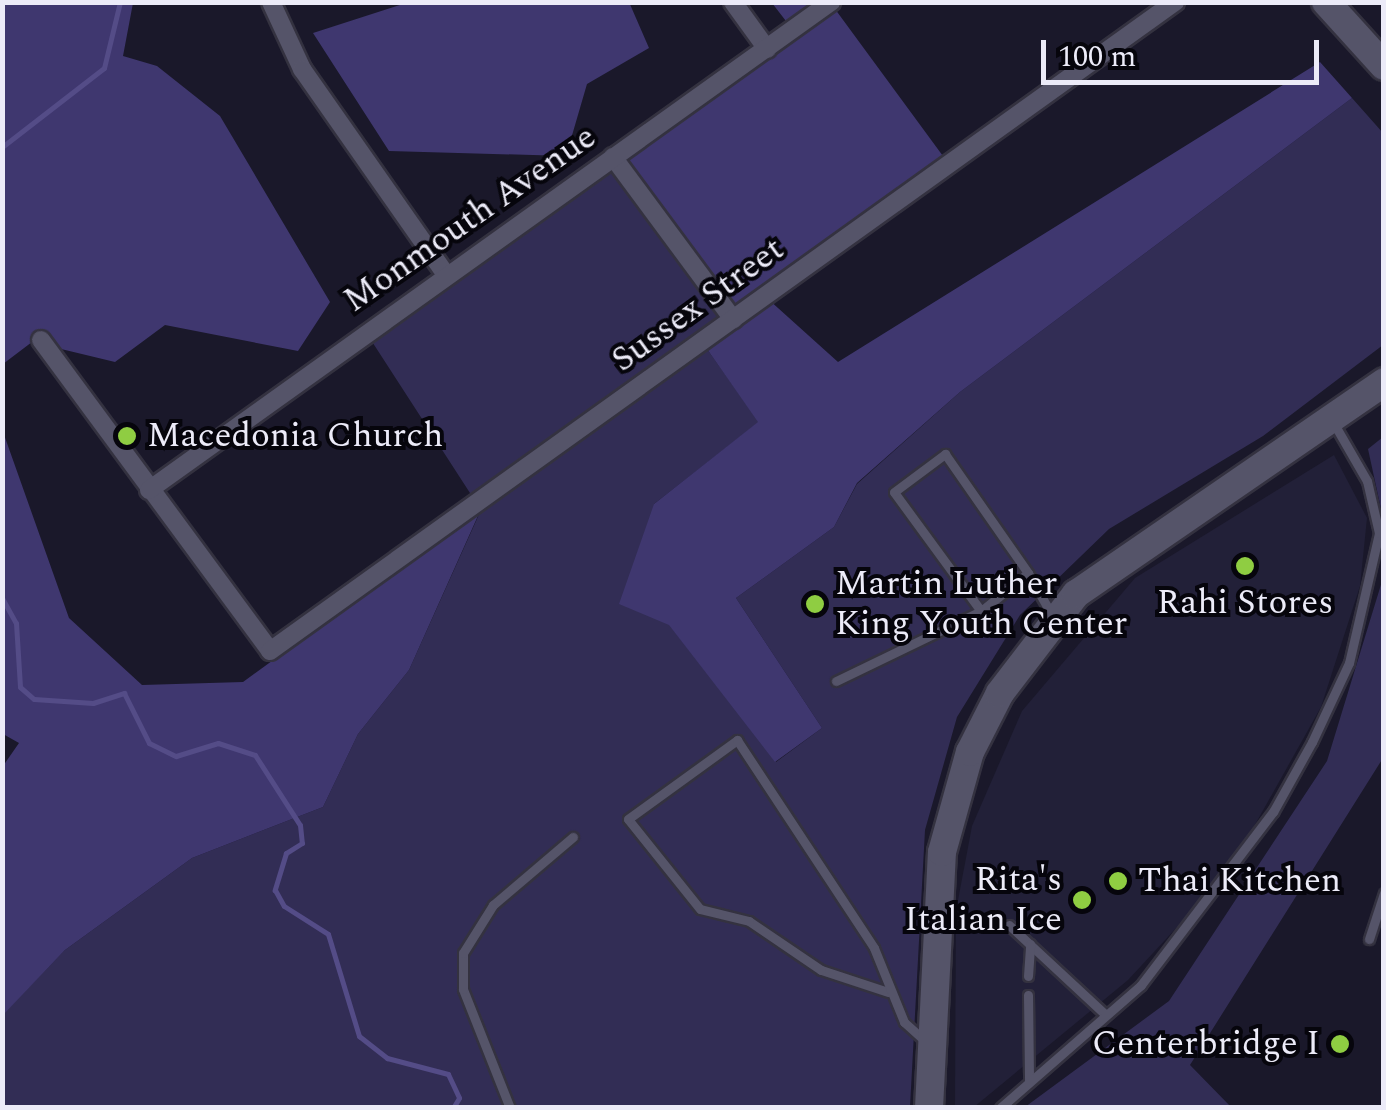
<!DOCTYPE html>
<style>
body{margin:0}
#map{position:relative;width:1386px;height:1110px;overflow:hidden;background:#1a182a;font-family:Spectral,serif}
div>[style]{position:absolute}
.built>*{inset:0;background:#222038}
.green>*{inset:0;background:#322d55}
.forest>*{inset:0;background:#3f376f}
.stream>*{height:5px;margin:-2.5px;padding:0 2.5px;transform-origin:2.5px;border-radius:2.5px;background:#544c87}
.roads{filter:drop-shadow(2px 0 #343240) drop-shadow(-2px 0 #343240) drop-shadow(0 2px #343240) drop-shadow(0 -2px #343240)}
.lane>*{height:9px;margin:-4.5px;padding:0 4.5px;transform-origin:4.5px;border-radius:4.5px;background:#555469}
.street>*{height:18px;margin:-9px;padding:0 9px;transform-origin:9px;border-radius:9px;background:#555469}
.secondary>*{height:28px;margin:-14px;padding:0 14px;transform-origin:14px;border-radius:14px;background:#555469}
.dots>*{width:28px;height:28px;translate:-50% -50%;box-sizing:border-box;border:5px solid #06050c;border-radius:50%}
span{translate:-50% -50%;white-space:nowrap;text-align:center;line-height:1.15;-webkit-text-stroke:8px #06050c;paint-order:stroke}
.street-label{font-size:35px;color:#ecebf8}
.poi-label{font-size:35px;color:#ecebf8}
.left{translate:0 -50%;text-align:left}
.right{translate:-100% -50%;text-align:right}
.frame{position:absolute;inset:0;border:5px solid #ecebf8;pointer-events:none}
.scale{position:absolute;left:1041px;top:40px;width:278px;height:45px;box-sizing:border-box;border:5px solid #ecebf8;border-top:0;padding-left:12px;font-size:30px;line-height:35px;white-space:nowrap;color:#ecebf8;-webkit-text-stroke:8px #06050c;paint-order:stroke}
</style>
<div id="map">
<div class="built">
<div style="clip-path:polygon(1334px 455px,1367px 518px,1360px 586px,1321px 707px,1229px 871px,1128px 980px,974px 1107px,955px 1108px,956px 911px,972px 826px,1022px 711px,1135px 578px)"></div>
</div>
<div class="green">
<div style="clip-path:polygon(1352px 98px,1383px 133px,1383px 345px,1263px 436px,1109px 529px,1020px 615px,957px 717px,925px 830px,910px 1107px,3px 1107px,2px 1015px,65px 950px,192px 858px,323px 807px,358px 734px,409px 670px,481px 510px,369px 337px,622px 157px,742px 324px,707px 349px,759px 422px,654px 504px,669px 624px,776px 762px,822px 728px,736px 598px,834px 527px,857px 484px,960px 392px)"></div>
<div style="clip-path:polygon(1383px 437px,1383px 518px,1368px 449px)"></div>
<div style="clip-path:polygon(1383px 578px,1383px 758px,1190px 1065px,1231px 1107px,1025px 1107px,1169px 1001px,1327px 761px)"></div>
</div>
<div class="forest">
<div style="clip-path:polygon(629px 2px,649px 48px,587px 84px,566px 156px,389px 151px,313px 33px,406px 3px)"></div>
<div style="clip-path:polygon(3px 3px,133px 3px,123px 56px,157px 66px,220px 116px,330px 302px,298px 351px,165px 325px,115px 362px,32px 342px,3px 364px)"></div>
<div style="clip-path:polygon(772px 3px,841px 3px,835px 9px,951px 167px,768px 299px,838px 362px,1320px 62px,1352px 98px,960px 392px,857px 483px,834px 527px,736px 598px,822px 728px,775px 762px,669px 625px,619px 604px,654px 504px,758px 422px,707px 349px,742px 323px,622px 157px,796px 34px)"></div>
<div style="clip-path:polygon(2px 429px,69px 618px,142px 685px,243px 682px,481px 509px,409px 670px,358px 734px,323px 807px,192px 858px,65px 950px,3px 1015px,3px 766px,19px 743px,3px 734px)"></div>
</div>
<div class="stream">
<div style="left:2px;top:147px;width:129px;rotate:-37.8deg"></div>
<div style="left:104px;top:68px;width:68px;rotate:-76.4deg"></div>
<div style="left:2px;top:253px;width:34px;rotate:90deg"></div>
<div style="left:2px;top:598px;width:29px;rotate:61deg"></div>
<div style="left:16px;top:623px;width:64px;rotate:86.4deg"></div>
<div style="left:20px;top:687px;width:18px;rotate:41deg"></div>
<div style="left:34px;top:699px;width:59px;rotate:3.9deg"></div>
<div style="left:93px;top:703px;width:33px;rotate:-18deg"></div>
<div style="left:124px;top:693px;width:56px;rotate:63.4deg"></div>
<div style="left:149px;top:743px;width:30px;rotate:26deg"></div>
<div style="left:176px;top:756px;width:44px;rotate:-17.2deg"></div>
<div style="left:218px;top:743px;width:39px;rotate:18deg"></div>
<div style="left:255px;top:755px;width:83px;rotate:57.3deg"></div>
<div style="left:300px;top:825px;width:18px;rotate:84deg"></div>
<div style="left:302px;top:843px;width:19px;rotate:148deg"></div>
<div style="left:286px;top:853px;width:39px;rotate:107deg"></div>
<div style="left:275px;top:890px;width:18px;rotate:61deg"></div>
<div style="left:284px;top:906px;width:52px;rotate:32.5deg"></div>
<div style="left:328px;top:934px;width:107px;rotate:73.1deg"></div>
<div style="left:359px;top:1036px;width:36px;rotate:38deg"></div>
<div style="left:387px;top:1058px;width:63px;rotate:14.7deg"></div>
<div style="left:448px;top:1074px;width:26px;rotate:65deg"></div>
<div style="left:459px;top:1098px;width:12px;rotate:121deg"></div>
</div>
<div class="roads">
<div class="lane">
<div style="left:1028px;top:573px;width:60px;rotate:141deg"></div>
<div style="left:981px;top:611px;width:147px;rotate:-126.2deg"></div>
<div style="left:894px;top:492px;width:64px;rotate:-36.7deg"></div>
<div style="left:945px;top:454px;width:145px;rotate:55.1deg"></div>
<div style="left:1028px;top:573px;width:51px;rotate:60.4deg"></div>
<div style="left:836px;top:681px;width:161px;rotate:-25.8deg"></div>
<div style="left:1009px;top:925px;width:132px;rotate:42.9deg"></div>
<div style="left:1369px;top:939px;width:48px;rotate:-71.9deg"></div>
<div style="left:1028px;top:976px;width:32px;rotate:-86deg"></div>
<div style="left:888px;top:992px;width:71px;rotate:-161.8deg"></div>
<div style="left:821px;top:970px;width:87px;rotate:-145.8deg"></div>
<div style="left:749px;top:921px;width:50px;rotate:-166.2deg"></div>
<div style="left:700px;top:909px;width:115px;rotate:-128.7deg"></div>
<div style="left:628px;top:819px;width:135px;rotate:-35.9deg"></div>
<div style="left:737px;top:740px;width:249px;rotate:56.6deg"></div>
<div style="left:874px;top:948px;width:80px;rotate:67.9deg"></div>
<div style="left:904px;top:1022px;width:31px;rotate:42deg"></div>
<div style="left:1028px;top:995px;width:87px;rotate:89.3deg"></div>
<div style="left:510px;top:1108px;width:128px;rotate:-111.6deg"></div>
<div style="left:463px;top:989px;width:36px;rotate:-90deg"></div>
<div style="left:463px;top:953px;width:57px;rotate:-58deg"></div>
<div style="left:493px;top:905px;width:105px;rotate:-40.4deg"></div>
<div style="left:1000px;top:1108px;width:187px;rotate:-41.1deg"></div>
<div style="left:1141px;top:985px;width:218px;rotate:-52.7deg"></div>
<div style="left:1273px;top:812px;width:80px;rotate:-60.9deg"></div>
<div style="left:1312px;top:742px;width:87px;rotate:-64.9deg"></div>
<div style="left:1349px;top:663px;width:133px;rotate:-77deg"></div>
<div style="left:1379px;top:533px;width:53px;rotate:-103deg"></div>
<div style="left:1367px;top:481px;width:68px;rotate:-120deg"></div>
</div>
<div class="street">
<div style="left:271px;top:2px;width:74px;rotate:65.2deg"></div>
<div style="left:302px;top:69px;width:251px;rotate:55deg"></div>
<div style="left:733px;top:2px;width:58px;rotate:54.1deg"></div>
<div style="left:613px;top:157px;width:202px;rotate:53.5deg"></div>
<div style="left:41px;top:340px;width:386px;rotate:53.6deg"></div>
<div style="left:270px;top:651px;width:1114px;rotate:-35.65deg"></div>
<div style="left:149px;top:490px;width:839px;rotate:-35.59deg"></div>
</div>
<div class="secondary">
<div style="left:1326px;top:2px;width:86px;rotate:47.8deg"></div>
<div style="left:929px;top:1108px;width:256px;rotate:-87.1deg"></div>
<div style="left:942px;top:852px;width:104px;rotate:-74.4deg"></div>
<div style="left:970px;top:752px;width:66px;rotate:-63deg"></div>
<div style="left:1000px;top:693px;width:125px;rotate:-52.5deg"></div>
<div style="left:1076px;top:594px;width:374px;rotate:-34.5deg"></div>
</div>
</div>
<div class="dots">
<div style="left:127px;top:436px;background:#8fcd42"></div>
<div style="left:1245px;top:566px;background:#8fcd42"></div>
<div style="left:815px;top:604px;background:#8fcd42"></div>
<div style="left:1118px;top:881px;background:#8fcd42"></div>
<div style="left:1082px;top:900px;background:#8fcd42"></div>
<div style="left:1340px;top:1044px;background:#8fcd42"></div>
</div>
<div class="street-label">
<span style="left:470px;top:219px;rotate:-35deg">Monmouth Avenue</span>
<span style="left:698px;top:305px;rotate:-36deg">Sussex Street</span>
</div>
<div class="poi-label">
<span class="left" style="left:147px;top:436px">Macedonia Church</span>
<span class="left" style="left:835px;top:604px">Martin Luther<br>King Youth Center</span>
<span style="left:1245px;top:603px">Rahi Stores</span>
<span class="right" style="left:1062px;top:900px">Rita's<br>Italian Ice</span>
<span class="left" style="left:1138px;top:881px">Thai Kitchen</span>
<span class="right" style="left:1320px;top:1044px">Centerbridge I</span>
</div>
<div class="frame"></div>
<div class="scale">100 m</div>
</div>
